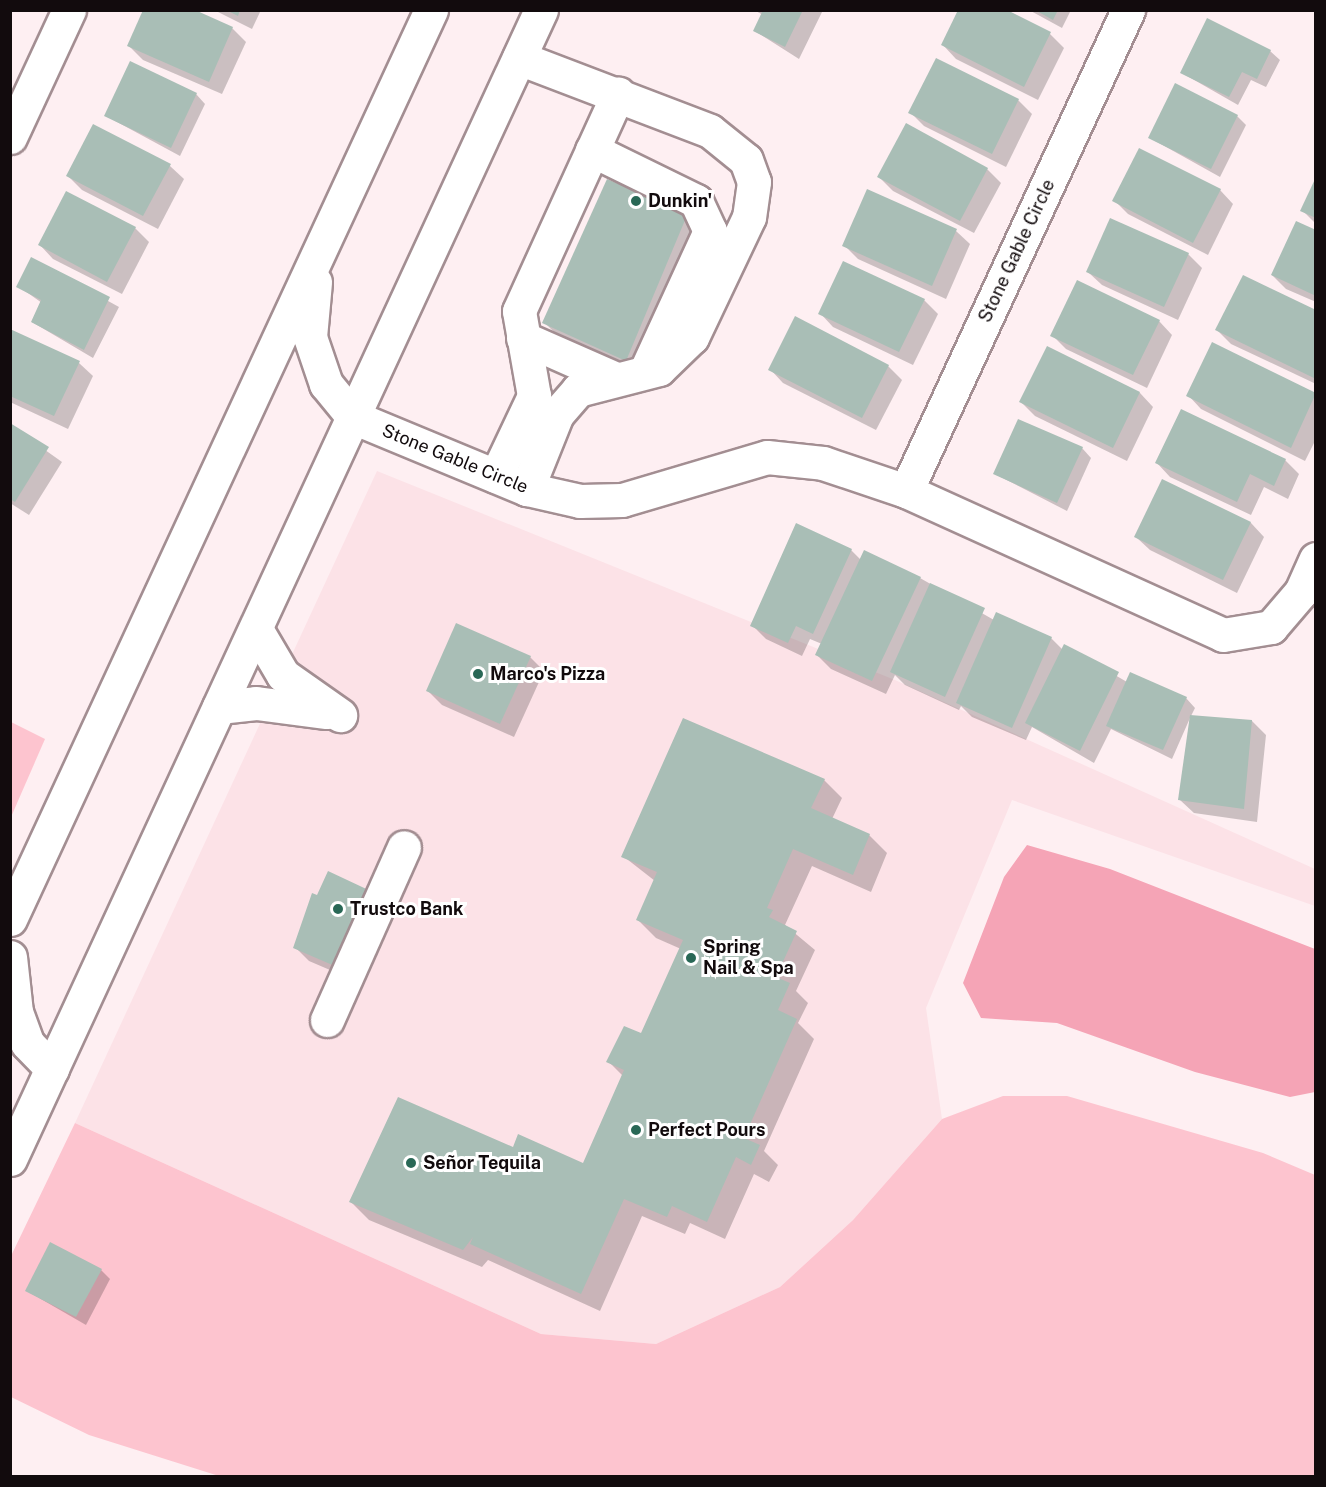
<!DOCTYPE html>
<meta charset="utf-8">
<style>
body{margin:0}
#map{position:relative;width:1326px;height:1487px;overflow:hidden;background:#feeff2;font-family:"Public Sans",sans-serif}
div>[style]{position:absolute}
.built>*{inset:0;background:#fce2e7}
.green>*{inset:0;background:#fdc4cf}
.water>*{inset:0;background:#f5a4b6}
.shadow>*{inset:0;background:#0003}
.building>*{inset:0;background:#a9beb6}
.roads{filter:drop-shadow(2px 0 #a38e92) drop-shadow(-2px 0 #a38e92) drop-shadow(0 2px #a38e92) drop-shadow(0 -2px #a38e92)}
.minor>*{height:33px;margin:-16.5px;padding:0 16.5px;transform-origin:16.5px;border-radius:16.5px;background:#fff}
.major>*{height:33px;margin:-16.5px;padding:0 16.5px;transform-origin:16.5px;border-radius:16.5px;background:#fff}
.dots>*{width:16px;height:16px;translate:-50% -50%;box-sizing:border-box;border:3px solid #fff;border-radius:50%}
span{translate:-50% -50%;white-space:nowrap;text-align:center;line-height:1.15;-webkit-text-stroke:6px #fff;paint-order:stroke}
.poi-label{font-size:18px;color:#120b0d;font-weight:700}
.left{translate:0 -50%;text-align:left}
.street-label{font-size:18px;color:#120b0d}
.frame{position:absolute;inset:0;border:12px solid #120b0d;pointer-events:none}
</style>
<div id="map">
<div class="built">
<div style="clip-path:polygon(377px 471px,895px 680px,1315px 869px,1315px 906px,1012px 800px,926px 1008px,942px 1119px,853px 1220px,780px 1287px,656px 1344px,541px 1334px,75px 1123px)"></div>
</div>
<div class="green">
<div style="clip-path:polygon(11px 722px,45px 739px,11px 817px)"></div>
<div style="clip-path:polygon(1003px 1096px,1067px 1096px,1263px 1153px,1315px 1175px,1315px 1476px,219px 1476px,89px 1435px,11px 1397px,10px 1258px,75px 1123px,541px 1334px,656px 1344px,780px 1287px,853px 1220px,942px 1119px)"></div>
</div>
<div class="water">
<div style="clip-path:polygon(1027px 845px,1110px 869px,1315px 949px,1315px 1092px,1290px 1097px,1195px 1072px,1057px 1023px,981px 1018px,963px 983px,1004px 877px)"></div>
</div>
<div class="shadow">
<div style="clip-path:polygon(214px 10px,261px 10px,252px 29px)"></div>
<div style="clip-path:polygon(823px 10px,799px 59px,755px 31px,763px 15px,754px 10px)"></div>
<div style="clip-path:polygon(1004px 10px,1050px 34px,1064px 48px,1038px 100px,956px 59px,943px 45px)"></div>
<div style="clip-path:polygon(1029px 10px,1071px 10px,1062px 28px)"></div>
<div style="clip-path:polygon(232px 28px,246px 42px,222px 94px,143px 60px,129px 46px)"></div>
<div style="clip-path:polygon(1270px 51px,1280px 60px,1266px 87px,1251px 80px,1238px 105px,1182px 73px)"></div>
<div style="clip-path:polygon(196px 94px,205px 104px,180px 156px,106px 116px)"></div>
<div style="clip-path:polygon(1018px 100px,1032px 114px,1006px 167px,924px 126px,910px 112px)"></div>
<div style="clip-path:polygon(1237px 116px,1246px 125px,1220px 177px,1150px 138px)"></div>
<div style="clip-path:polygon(170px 166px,184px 179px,158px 229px,82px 190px,68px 176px)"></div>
<div style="clip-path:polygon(987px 169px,1001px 183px,974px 233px,893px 191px,879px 177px)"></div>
<div style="clip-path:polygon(1316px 181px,1316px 224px,1302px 210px)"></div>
<div style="clip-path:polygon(1220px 190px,1233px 204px,1208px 255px,1128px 214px,1114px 200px)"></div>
<div style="clip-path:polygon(688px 214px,706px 232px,644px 378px,562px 340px,544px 322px)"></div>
<div style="clip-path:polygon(135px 228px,149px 242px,122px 294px,53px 259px,40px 245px)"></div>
<div style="clip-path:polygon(956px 231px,970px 244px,946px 299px,858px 259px,844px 245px)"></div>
<div style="clip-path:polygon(1316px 232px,1316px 302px,1286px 289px,1272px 275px)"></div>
<div style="clip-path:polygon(1188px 254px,1202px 268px,1178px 320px,1102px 285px,1088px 272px)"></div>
<div style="clip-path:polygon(32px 259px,119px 307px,93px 358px,32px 322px,42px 303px,18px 286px)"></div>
<div style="clip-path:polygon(924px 300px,938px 314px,913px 365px,833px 327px,820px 313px)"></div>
<div style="clip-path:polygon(1316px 311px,1316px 384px,1231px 344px,1217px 330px)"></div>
<div style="clip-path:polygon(1159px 321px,1172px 335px,1147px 388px,1066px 349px,1052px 335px)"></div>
<div style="clip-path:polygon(10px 330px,79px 363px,93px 376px,68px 429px,10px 402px)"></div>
<div style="clip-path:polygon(1213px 344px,1316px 395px,1316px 439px,1305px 461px,1201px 409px,1188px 395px)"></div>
<div style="clip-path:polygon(1047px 348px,1140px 393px,1153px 407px,1127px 461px,1035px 416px,1021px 402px)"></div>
<div style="clip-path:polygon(888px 366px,902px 380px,876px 430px,783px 383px,770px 369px)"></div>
<div style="clip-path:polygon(1182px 411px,1285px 460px,1299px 474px,1288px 499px,1264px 487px,1251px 515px,1170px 477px,1157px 463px)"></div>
<div style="clip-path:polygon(10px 425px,62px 462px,29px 515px,10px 503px)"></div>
<div style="clip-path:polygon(1082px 448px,1091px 458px,1067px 511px,995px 474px)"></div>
<div style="clip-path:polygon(1162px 481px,1251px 523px,1264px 537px,1237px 593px,1150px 550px,1136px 537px)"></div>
<div style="clip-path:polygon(851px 550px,861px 560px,920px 578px,994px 620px,1051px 638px,1063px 650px,1065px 646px,1127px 682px,1186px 698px,1195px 708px,1191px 716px,1252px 721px,1266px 735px,1257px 822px,1194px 813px,1180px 800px,1190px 718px,1172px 759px,1111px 729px,1094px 763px,1032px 727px,1026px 740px,972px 717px,961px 706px,959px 710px,905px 685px,895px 675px,886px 694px,831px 669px,817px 655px,822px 644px,810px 639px,802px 656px,766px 639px,752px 625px)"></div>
<div style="clip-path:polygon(530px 657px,544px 671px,514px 737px,442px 705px,428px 691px)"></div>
<div style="clip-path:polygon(824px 780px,842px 798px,832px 819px,869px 835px,887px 853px,871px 892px,812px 866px,785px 925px,815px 950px,796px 991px,808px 1003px,798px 1023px,814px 1039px,764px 1151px,778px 1165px,769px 1182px,754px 1174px,725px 1239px,690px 1223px,685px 1234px,642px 1216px,600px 1311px,488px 1260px,482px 1267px,369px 1220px,351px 1202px,514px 1149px,583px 1165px,623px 1076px,608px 1061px,642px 1035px,681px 949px,656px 938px,638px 920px,655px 881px,623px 856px)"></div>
<div style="clip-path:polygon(318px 897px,358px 982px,309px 961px,295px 947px)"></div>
<div style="clip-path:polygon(101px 1270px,110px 1279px,86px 1325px,27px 1291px)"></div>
</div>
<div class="building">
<div style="clip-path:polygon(143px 10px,195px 10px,233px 27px,209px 82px,127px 46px)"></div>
<div style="clip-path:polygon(226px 10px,240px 10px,238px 16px)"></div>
<div style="clip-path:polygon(763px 10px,803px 10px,785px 47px,753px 31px)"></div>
<div style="clip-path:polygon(958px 10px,1007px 10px,1051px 32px,1024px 87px,941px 45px)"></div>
<div style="clip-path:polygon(1035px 10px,1058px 10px,1053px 20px)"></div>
<div style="clip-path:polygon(1207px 18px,1271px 50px,1257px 79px,1242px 72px,1229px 97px,1180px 73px)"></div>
<div style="clip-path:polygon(936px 58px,1019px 99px,992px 154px,908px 113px)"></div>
<div style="clip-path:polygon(130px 61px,197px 93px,171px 148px,104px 116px)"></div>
<div style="clip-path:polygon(1175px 83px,1238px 115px,1211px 169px,1148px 138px)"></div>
<div style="clip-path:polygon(906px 123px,988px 168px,960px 221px,877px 177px)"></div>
<div style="clip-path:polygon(93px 124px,171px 164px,143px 216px,66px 176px)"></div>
<div style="clip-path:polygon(1139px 148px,1221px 189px,1193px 243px,1112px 201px)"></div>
<div style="clip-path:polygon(1316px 177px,1316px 218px,1300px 211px)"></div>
<div style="clip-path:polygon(607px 179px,688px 213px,626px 361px,542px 323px)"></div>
<div style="clip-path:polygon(867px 189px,957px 229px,932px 286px,842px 246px)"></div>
<div style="clip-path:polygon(66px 191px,136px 227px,107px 282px,38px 245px)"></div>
<div style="clip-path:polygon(1110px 218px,1189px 253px,1164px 307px,1086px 272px)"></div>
<div style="clip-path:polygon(1296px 221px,1316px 230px,1316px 296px,1271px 275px)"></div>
<div style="clip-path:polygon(31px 257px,110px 297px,84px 350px,31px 322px,41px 300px,16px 287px)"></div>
<div style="clip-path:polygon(843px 261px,925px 299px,899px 352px,818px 314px)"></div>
<div style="clip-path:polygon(1243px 275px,1316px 310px,1316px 379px,1215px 330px)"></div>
<div style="clip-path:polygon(1077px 280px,1160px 320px,1133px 375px,1050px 336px)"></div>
<div style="clip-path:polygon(795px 316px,889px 365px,862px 418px,768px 370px)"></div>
<div style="clip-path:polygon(10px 329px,80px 361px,54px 416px,10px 396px)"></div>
<div style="clip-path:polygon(1212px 342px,1316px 393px,1291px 448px,1186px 396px)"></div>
<div style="clip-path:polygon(1047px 346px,1140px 392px,1113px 448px,1019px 402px)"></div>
<div style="clip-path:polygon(1181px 409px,1286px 459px,1274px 486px,1250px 474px,1237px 502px,1155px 463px)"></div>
<div style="clip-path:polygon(1018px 419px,1083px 447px,1057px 503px,993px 474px)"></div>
<div style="clip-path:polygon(10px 423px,49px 447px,15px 502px,10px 499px)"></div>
<div style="clip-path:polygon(1162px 479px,1251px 522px,1223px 580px,1134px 537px)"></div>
<div style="clip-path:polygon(796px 523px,852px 549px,813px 634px,796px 626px,788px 643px,750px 626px)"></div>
<div style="clip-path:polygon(864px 550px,921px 577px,872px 681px,815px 655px)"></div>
<div style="clip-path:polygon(930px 583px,985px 608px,945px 697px,890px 672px)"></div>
<div style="clip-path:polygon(996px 612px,1052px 637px,1012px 728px,956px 703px)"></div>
<div style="clip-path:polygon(456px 623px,531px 656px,500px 724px,426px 691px)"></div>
<div style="clip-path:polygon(1064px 644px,1119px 672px,1080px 751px,1025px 723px)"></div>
<div style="clip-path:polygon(1130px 672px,1187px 697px,1163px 750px,1106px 726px)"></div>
<div style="clip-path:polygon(1190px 715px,1252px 720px,1244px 809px,1178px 800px)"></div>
<div style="clip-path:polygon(683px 718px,825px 779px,811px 808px,870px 834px,853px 875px,793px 849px,767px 908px,773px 910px,769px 917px,797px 931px,776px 977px,790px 983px,778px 1010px,797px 1019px,744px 1138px,760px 1145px,751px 1165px,736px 1157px,707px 1222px,672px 1206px,667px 1217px,624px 1199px,581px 1294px,470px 1244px,473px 1237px,463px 1250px,349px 1202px,398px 1097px,513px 1147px,518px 1134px,583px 1163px,624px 1070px,606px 1062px,624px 1026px,641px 1033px,683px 940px,636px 920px,657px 872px,621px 857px)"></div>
<div style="clip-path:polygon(328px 871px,377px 894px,344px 970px,293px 948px,312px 893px,317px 895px)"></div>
<div style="clip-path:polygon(50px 1242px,102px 1269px,76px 1317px,25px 1291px)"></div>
</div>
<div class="roads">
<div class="minor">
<div style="left:519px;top:58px;width:204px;rotate:20.9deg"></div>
<div style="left:710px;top:131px;width:46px;rotate:38.9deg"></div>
<div style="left:746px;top:160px;width:23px;rotate:70deg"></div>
<div style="left:754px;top:182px;width:35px;rotate:98deg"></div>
<div style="left:749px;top:217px;width:133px;rotate:115.4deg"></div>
<div style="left:692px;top:337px;width:46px;rotate:135.9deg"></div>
<div style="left:659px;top:369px;width:84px;rotate:165.5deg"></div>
<div style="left:578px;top:390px;width:32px;rotate:131deg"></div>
<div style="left:557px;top:414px;width:81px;rotate:111.8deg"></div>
<div style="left:10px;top:137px;width:140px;rotate:-65.1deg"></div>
<div style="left:592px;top:150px;width:116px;rotate:26.1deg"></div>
<div style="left:696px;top:201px;width:33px;rotate:65deg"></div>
<div style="left:710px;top:231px;width:155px;rotate:114.7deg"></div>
<div style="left:523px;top:338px;width:102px;rotate:23.8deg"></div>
<div style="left:353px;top:417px;width:188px;rotate:22.5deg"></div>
<div style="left:527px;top:489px;width:54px;rotate:12.8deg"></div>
<div style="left:580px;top:501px;width:42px;rotate:-1.4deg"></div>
<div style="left:622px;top:500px;width:151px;rotate:-16.5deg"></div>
<div style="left:767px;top:457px;width:56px;rotate:6.1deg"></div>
<div style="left:823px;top:463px;width:88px;rotate:18.6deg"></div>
<div style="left:906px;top:491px;width:348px;rotate:24.4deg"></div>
<div style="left:1223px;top:635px;width:49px;rotate:-9.5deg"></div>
<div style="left:1271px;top:627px;width:46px;rotate:-49.4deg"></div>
<div style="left:1301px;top:592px;width:36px;rotate:-66deg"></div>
<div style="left:496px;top:476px;width:89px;rotate:-64.6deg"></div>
<div style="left:534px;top:396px;width:86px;rotate:-100deg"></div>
<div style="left:519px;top:311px;width:239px;rotate:-65.5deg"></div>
<div style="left:906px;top:491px;width:530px;rotate:-65.22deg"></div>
<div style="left:256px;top:629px;width:53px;rotate:59.6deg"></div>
<div style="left:283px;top:675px;width:70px;rotate:35.1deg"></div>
<div style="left:219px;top:707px;width:37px;rotate:-6deg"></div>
<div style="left:256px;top:703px;width:71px;rotate:7.3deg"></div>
<div style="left:327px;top:1020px;width:189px;rotate:-66deg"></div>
</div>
<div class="major">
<div style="left:315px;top:282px;width:55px;rotate:95.2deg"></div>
<div style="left:310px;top:337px;width:50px;rotate:71.2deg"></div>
<div style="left:326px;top:384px;width:43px;rotate:50.7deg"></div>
<div style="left:10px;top:919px;width:1002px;rotate:-65.15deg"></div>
<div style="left:10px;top:957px;width:55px;rotate:83.8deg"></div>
<div style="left:16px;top:1012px;width:33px;rotate:70deg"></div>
<div style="left:27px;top:1043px;width:36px;rotate:46deg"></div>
<div style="left:10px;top:1159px;width:1266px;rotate:-65.2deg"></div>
</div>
</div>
<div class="dots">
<div style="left:636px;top:201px;background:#296856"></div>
<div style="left:478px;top:674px;background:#296856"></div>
<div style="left:338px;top:909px;background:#296856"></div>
<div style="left:691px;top:958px;background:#296856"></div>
<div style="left:636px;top:1130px;background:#296856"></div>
<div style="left:411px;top:1163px;background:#296856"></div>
</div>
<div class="poi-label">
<span class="left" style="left:648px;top:201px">Dunkin'</span>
<span class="left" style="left:490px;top:674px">Marco's Pizza</span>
<span class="left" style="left:350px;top:909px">Trustco Bank</span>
<span class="left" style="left:703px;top:958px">Spring<br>Nail &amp; Spa</span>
<span class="left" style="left:648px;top:1130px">Perfect Pours</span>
<span class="left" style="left:423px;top:1163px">Señor Tequila</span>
</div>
<div class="street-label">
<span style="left:1017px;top:251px;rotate:-65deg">Stone Gable Circle</span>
<span style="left:455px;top:459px;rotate:22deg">Stone Gable Circle</span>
</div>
<div class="frame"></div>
</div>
